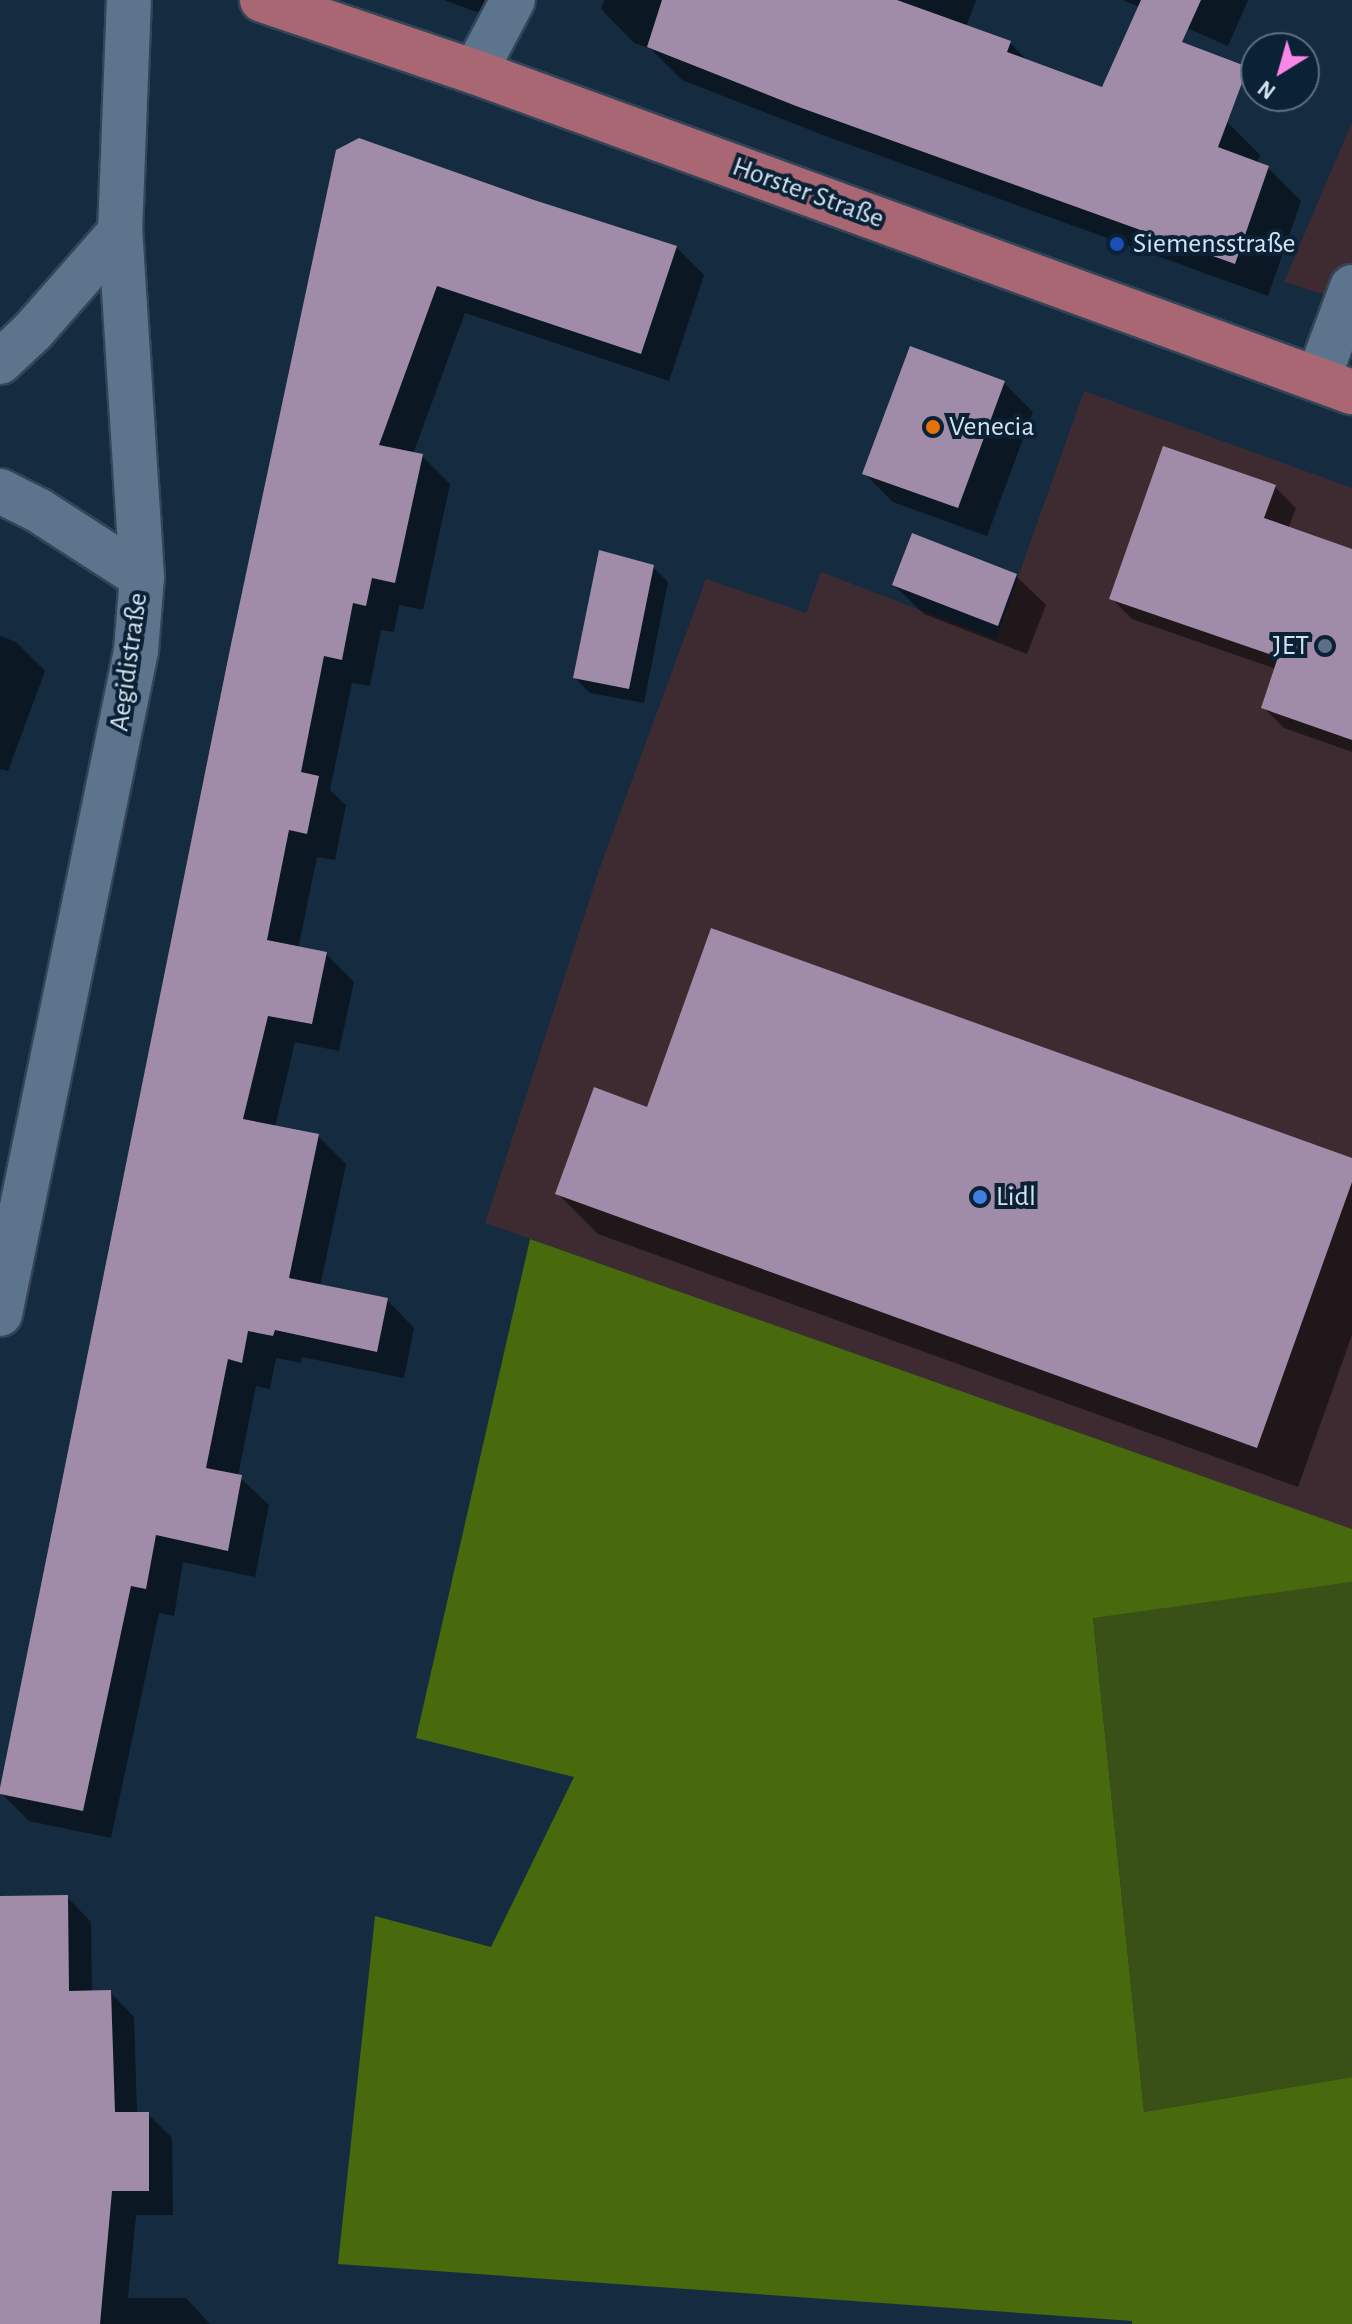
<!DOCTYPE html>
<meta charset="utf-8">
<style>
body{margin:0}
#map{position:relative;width:1352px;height:2324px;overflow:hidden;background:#152b40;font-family:"Alegreya Sans",sans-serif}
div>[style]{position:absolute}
.commercial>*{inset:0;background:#3d2b31}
.green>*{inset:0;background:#395116}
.forest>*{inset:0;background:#48690c}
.shadow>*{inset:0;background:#0007}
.building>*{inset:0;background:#a08ca9}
.roads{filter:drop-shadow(2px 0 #334557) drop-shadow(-2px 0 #334557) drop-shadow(0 2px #334557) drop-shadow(0 -2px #334557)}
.minor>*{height:44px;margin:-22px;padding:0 22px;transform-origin:22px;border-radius:22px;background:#5c758d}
.major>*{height:44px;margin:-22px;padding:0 22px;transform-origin:22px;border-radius:22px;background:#a96774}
.dots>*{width:22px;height:22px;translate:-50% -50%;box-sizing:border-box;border:4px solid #0b2135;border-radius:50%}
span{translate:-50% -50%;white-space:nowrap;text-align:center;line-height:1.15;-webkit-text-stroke:8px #0b2135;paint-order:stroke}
.street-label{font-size:28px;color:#d5e3f1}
.poi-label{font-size:28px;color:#d5e3f1}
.left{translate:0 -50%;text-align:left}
.right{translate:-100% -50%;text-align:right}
.north{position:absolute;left:1240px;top:32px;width:80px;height:80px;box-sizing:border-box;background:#0b2135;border:2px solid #5c6f80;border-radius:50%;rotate:217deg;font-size:22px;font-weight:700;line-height:32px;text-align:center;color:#d5e3f1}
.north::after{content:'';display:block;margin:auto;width:28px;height:36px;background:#fa87e7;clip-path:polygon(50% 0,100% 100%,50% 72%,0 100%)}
</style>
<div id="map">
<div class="commercial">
<div style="clip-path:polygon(1352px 122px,1352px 303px,1284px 282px)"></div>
<div style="clip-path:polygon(1084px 391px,1352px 488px,1352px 1529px,485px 1223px,599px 870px,706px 579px,806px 613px,821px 572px,996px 639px)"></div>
</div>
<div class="green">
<div style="clip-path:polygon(1352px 1582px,1352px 2077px,1144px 2112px,1093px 1617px)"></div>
</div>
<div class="forest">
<div style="clip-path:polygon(530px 1239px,1352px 1529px,1352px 1582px,1093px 1618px,1144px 2112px,1352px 2077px,1352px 2324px,1132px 2324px,1132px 2321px,338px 2264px,375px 1916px,491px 1947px,574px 1777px,416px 1738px)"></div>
</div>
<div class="shadow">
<div style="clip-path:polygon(444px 0,515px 0,488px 16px)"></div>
<div style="clip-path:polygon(604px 0,976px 0,966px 27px,1010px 43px,1030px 63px,1103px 90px,1227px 122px,1260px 155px,1257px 164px,1268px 168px,1301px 201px,1268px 296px,831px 138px,682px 80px,651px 49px,634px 43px,601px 9px)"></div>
<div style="clip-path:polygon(1123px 0,1248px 0,1228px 46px)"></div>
<div style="clip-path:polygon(338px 152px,530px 201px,676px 247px,704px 275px,669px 381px,465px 313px,413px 454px,422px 456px,450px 484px,423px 610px,399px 605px,394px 632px,381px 630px,370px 686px,352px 683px,330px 790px,346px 805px,335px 860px,317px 857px,298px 949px,326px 954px,354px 982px,339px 1051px,295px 1042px,275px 1127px,318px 1136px,346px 1164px,320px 1287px,387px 1300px,414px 1328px,404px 1378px,302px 1357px,301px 1363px,276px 1358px,270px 1389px,256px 1386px,238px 1476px,269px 1505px,255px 1577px,183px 1562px,174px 1616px,159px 1613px,111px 1838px,29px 1821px,1px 1793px)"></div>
<div style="clip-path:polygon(1004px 383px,1033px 412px,987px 536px,893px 502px,864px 473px)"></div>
<div style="clip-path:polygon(1275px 487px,1296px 508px,1288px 529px,1352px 551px,1352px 752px,1284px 728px,1263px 707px,1276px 669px,1132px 619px,1111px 598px)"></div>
<div style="clip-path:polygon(653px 567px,668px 582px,644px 703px,590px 693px,575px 678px)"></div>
<div style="clip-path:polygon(1016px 576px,1046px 605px,1027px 654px,924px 614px,894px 585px)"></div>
<div style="clip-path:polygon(0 636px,16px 642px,45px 671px,8px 771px,1px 769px,0 773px)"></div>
<div style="clip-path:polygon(648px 1110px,1352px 1160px,1352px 1335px,1298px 1487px,598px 1234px,557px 1193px)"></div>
<div style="clip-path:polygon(67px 1897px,91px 1922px,92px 1992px,110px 1992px,134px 2017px,137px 2114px,148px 2114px,172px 2138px,173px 2215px,136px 2215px,128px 2298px,186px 2298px,210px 2324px,0 2324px,0 1898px)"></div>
</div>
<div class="building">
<div style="clip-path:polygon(662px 0,897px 0,1011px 41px,1007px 52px,1102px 87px,1141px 0,1201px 0,1182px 42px,1248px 67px,1218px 147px,1269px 166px,1235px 264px,796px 106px,647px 47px)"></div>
<div style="clip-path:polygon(359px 138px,531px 199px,677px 246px,641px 354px,437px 286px,379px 445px,423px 454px,395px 583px,372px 578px,366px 606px,353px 603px,342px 660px,324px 656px,301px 772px,319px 776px,307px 834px,289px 830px,267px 940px,327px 952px,312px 1024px,268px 1016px,243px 1119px,319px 1134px,289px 1278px,388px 1298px,377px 1352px,275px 1330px,273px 1336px,248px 1331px,242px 1363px,228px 1359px,206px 1468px,242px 1475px,228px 1551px,156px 1535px,146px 1589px,131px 1586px,83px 1811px,0 1794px,0 1788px,230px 649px,336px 150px)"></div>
<div style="clip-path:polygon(910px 346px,1005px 381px,958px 508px,862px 474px)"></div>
<div style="clip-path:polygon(1163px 446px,1276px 485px,1264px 518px,1352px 549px,1352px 740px,1261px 708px,1278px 657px,1109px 599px)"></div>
<div style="clip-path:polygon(912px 533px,1017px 574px,998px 626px,892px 585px)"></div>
<div style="clip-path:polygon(599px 550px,654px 565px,629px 689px,573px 678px)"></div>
<div style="clip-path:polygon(711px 928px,1352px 1158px,1352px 1182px,1257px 1448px,555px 1194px,594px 1087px,647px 1107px)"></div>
<div style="clip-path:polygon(68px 1895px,69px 1991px,111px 1990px,115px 2112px,149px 2112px,149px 2191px,112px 2191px,100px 2324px,0 2324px,0 1896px)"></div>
</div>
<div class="roads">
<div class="minor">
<div style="left:475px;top:72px;width:81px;rotate:-62.2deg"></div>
<div style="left:0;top:362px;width:45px;rotate:-43.2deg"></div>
<div style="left:33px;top:331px;width:132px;rotate:-48.7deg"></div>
<div style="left:1318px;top:379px;width:98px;rotate:-69.7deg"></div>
<div style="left:0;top:491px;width:42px;rotate:26.6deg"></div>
<div style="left:38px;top:510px;width:124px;rotate:32.8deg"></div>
<div style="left:0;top:1314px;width:677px;rotate:-78.41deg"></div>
<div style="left:136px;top:651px;width:74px;rotate:-85.4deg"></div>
<div style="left:142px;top:577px;width:346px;rotate:-93.6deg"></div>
<div style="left:120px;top:232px;width:232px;rotate:-87.8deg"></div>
</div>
<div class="major">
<div style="left:262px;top:0;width:225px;rotate:18.7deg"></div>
<div style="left:475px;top:72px;width:934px;rotate:20.05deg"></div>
</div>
</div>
<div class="dots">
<div style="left:1117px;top:244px;background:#1a4fb4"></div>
<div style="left:933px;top:427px;background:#e8710a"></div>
<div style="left:1325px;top:646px;background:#5c6f8a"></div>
<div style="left:980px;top:1197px;background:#3f7fe0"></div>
</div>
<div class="street-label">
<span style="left:808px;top:193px;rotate:20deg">Horster Straße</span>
<span style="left:129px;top:662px;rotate:-82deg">Aegidistraße</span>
</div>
<div class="poi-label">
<span class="left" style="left:1133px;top:244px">Siemensstraße</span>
<span class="left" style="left:949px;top:427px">Venecia</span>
<span class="right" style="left:1309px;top:646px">JET</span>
<span class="left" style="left:996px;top:1197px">Lidl</span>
</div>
<div class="north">N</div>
</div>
